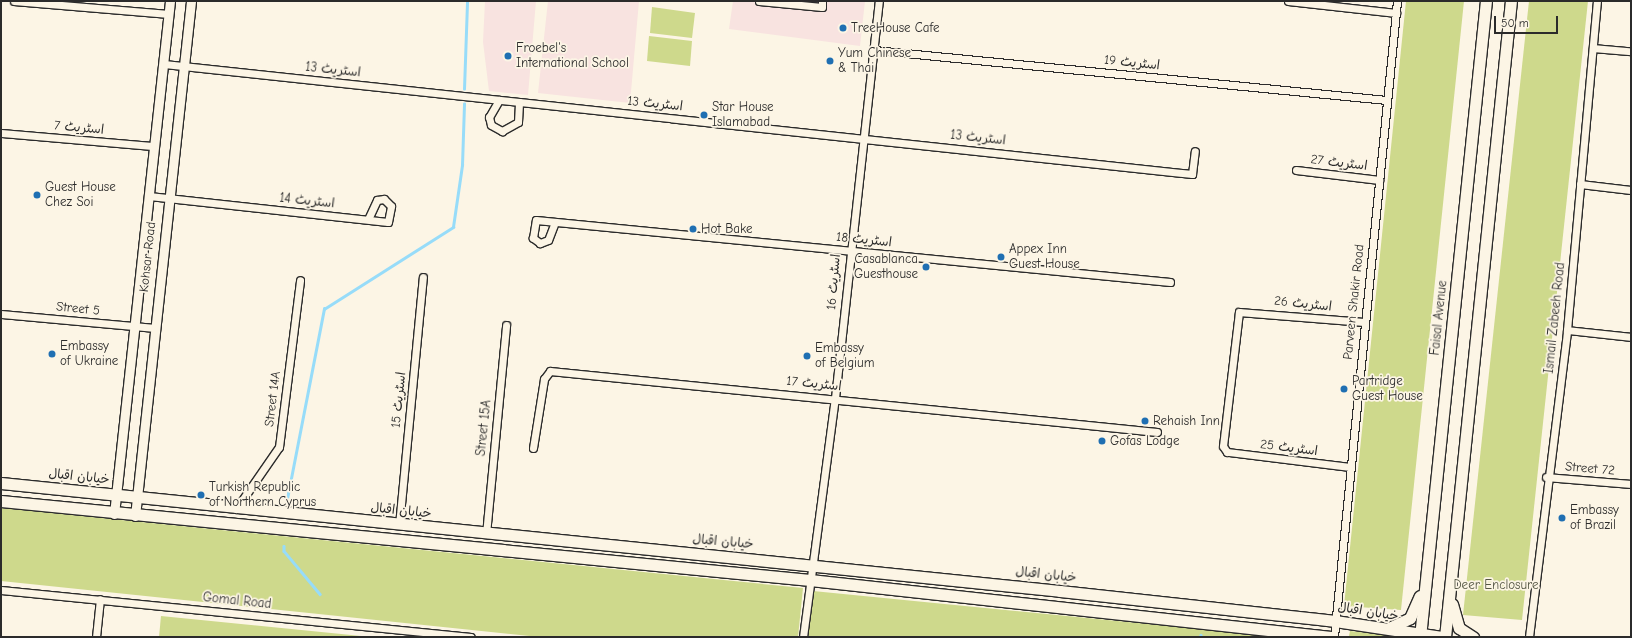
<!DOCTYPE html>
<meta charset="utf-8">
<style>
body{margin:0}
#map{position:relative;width:1632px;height:638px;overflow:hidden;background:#fcf5e5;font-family:"Comic Neue","Playpen Sans Arabic",sans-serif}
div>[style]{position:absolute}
.built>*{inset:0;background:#f8e3e0}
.green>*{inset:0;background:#ced98c}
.stream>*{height:2.5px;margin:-1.25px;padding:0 1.25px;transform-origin:1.25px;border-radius:1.25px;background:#97dcf9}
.roads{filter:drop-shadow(1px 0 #2b2b2b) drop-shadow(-1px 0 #2b2b2b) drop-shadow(0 1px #2b2b2b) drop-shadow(0 -1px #2b2b2b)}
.minor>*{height:7px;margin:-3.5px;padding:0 3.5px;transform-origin:3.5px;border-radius:3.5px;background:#fcf5e5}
.tertiary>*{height:9px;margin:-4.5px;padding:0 4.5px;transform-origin:4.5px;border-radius:4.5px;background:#fcf5e5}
.primary>*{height:11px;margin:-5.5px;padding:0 5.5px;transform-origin:5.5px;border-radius:5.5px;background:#fcf5e5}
.dots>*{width:11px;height:11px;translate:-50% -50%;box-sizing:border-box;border:2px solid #fcf5e5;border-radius:50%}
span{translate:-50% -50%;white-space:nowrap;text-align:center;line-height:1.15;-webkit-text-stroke:3.5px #fcf5e5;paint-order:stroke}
.poi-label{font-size:13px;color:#2b2b2b}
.left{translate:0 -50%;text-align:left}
.right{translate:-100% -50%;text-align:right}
.street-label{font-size:13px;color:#2b2b2b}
.park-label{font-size:13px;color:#545643}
.frame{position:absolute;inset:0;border:2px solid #2b2b2b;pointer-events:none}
.scale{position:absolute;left:1494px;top:16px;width:64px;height:18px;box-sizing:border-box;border:2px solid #2b2b2b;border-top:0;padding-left:5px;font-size:12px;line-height:14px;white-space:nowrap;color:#2b2b2b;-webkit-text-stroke:3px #fcf5e5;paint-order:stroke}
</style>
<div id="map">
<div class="built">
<div style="clip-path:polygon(485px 1px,536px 1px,528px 95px,489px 91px,483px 42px)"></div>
<div style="clip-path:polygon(548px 1px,639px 1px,630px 103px,538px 93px)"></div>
<div style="clip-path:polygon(733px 1px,865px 1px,860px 46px,729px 29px)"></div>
</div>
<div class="green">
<div style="clip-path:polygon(1406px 1px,1464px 1px,1401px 610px,1344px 606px)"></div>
<div style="clip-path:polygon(1529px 1px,1588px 1px,1522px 620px,1463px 615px)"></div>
<div style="clip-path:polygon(652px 7px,695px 13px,692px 38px,650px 33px)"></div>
<div style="clip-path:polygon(649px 36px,692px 41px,690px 66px,647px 61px)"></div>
<div style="clip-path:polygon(1px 508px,803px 588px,798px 637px,539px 637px,1px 581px)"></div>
<div style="clip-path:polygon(813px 591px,1280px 637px,808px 637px)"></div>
<div style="clip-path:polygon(161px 616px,371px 637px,159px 637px)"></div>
<div style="clip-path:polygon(1350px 631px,1407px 637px,1349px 636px)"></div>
</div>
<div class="stream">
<div style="left:464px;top:89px;width:88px;rotate:-88deg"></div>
<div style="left:287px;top:499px;width:194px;rotate:-79deg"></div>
<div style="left:324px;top:309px;width:153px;rotate:-32.4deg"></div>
<div style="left:453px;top:227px;width:63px;rotate:-81.7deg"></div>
<div style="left:462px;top:165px;width:61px;rotate:-88.1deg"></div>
<div style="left:284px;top:546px;width:5px;rotate:90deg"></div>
<div style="left:284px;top:551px;width:56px;rotate:50.1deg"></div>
<div style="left:1201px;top:635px;width:2px;rotate:90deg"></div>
</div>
<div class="roads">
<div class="minor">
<div style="left:14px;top:1px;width:155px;rotate:4.8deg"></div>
<div style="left:759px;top:1px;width:63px;rotate:5.4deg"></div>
<div style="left:822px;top:7px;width:6px;rotate:-90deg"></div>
<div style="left:1288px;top:1px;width:109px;rotate:6.3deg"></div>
<div style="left:1593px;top:48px;width:38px;rotate:5deg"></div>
<div style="left:874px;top:50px;width:515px;rotate:5.57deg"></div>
<div style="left:164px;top:64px;width:1034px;rotate:6.11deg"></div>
<div style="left:1192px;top:174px;width:23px;rotate:-83deg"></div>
<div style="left:499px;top:100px;width:20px;rotate:120deg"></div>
<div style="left:489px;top:117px;width:8px;rotate:76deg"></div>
<div style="left:491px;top:125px;width:13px;rotate:29deg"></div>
<div style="left:502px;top:131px;width:18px;rotate:-29deg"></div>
<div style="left:518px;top:122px;width:20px;rotate:-87deg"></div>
<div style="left:1px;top:133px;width:154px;rotate:4.9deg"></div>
<div style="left:1296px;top:170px;width:84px;rotate:6.9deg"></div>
<div style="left:1580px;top:184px;width:51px;rotate:6.7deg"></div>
<div style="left:149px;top:196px;width:240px;rotate:6.2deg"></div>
<div style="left:388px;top:222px;width:16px;rotate:-79deg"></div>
<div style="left:391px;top:206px;width:10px;rotate:-135deg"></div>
<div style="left:384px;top:199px;width:7px;rotate:172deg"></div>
<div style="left:377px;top:200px;width:21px;rotate:115deg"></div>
<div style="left:555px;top:222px;width:19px;rotate:111deg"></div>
<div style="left:548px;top:240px;width:9px;rotate:159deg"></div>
<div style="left:540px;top:243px;width:9px;rotate:-144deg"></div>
<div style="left:533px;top:238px;width:18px;rotate:-81deg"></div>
<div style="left:536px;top:220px;width:637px;rotate:5.59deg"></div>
<div style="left:1px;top:314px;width:154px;rotate:5.2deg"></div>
<div style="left:1567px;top:330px;width:64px;rotate:6.2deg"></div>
<div style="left:533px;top:448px;width:70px;rotate:-80.9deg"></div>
<div style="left:544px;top:379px;width:10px;rotate:-53deg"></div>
<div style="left:550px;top:371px;width:610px;rotate:5.74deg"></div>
<div style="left:1350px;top:467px;width:124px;rotate:-173deg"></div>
<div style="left:1227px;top:452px;width:7px;rotate:-124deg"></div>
<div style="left:1223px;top:446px;width:135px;rotate:-83.2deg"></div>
<div style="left:1239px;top:312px;width:125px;rotate:4.6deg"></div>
<div style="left:1546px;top:477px;width:85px;rotate:4.7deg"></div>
<div style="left:236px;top:509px;width:75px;rotate:-55.3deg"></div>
<div style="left:279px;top:447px;width:168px;rotate:-82.8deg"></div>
<div style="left:399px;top:525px;width:249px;rotate:-84.5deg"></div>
<div style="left:486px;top:534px;width:210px;rotate:-84.5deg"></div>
<div style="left:1px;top:590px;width:472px;rotate:5.7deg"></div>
<div style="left:96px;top:637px;width:38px;rotate:-84deg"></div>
<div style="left:803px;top:637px;width:241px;rotate:-82.4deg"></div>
<div style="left:835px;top:398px;width:399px;rotate:-83.7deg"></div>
<div style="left:1334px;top:637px;width:639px;rotate:-84.34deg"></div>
<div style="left:1529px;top:637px;width:309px;rotate:-82.9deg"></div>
<div style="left:1567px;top:330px;width:330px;rotate:-84.8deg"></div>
</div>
<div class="tertiary">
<div style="left:114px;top:514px;width:516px;rotate:-83.77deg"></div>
<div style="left:135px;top:516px;width:518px;rotate:-83.79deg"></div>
</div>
<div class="primary">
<div style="left:1px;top:483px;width:1064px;rotate:5.82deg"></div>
<div style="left:1060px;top:591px;width:277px;rotate:6.2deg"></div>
<div style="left:1335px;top:621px;width:108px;rotate:8.5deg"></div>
<div style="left:1px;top:501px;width:813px;rotate:5.58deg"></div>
<div style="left:810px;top:580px;width:524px;rotate:6.24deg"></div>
<div style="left:1452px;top:604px;width:25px;rotate:74deg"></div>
<div style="left:1459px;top:628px;width:17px;rotate:33deg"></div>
<div style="left:1389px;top:628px;width:23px;rotate:-25deg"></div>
<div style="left:1410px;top:618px;width:24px;rotate:-66deg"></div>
<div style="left:1420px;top:637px;width:639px;rotate:-84.08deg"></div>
<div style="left:1445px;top:637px;width:639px;rotate:-84.08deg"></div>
</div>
</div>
<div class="dots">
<div style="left:843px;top:28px;background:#1f6fb2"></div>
<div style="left:508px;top:56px;background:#1f6fb2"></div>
<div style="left:830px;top:61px;background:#1f6fb2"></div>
<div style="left:704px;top:115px;background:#1f6fb2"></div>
<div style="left:37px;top:195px;background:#1f6fb2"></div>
<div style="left:693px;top:229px;background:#1f6fb2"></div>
<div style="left:1001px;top:257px;background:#1f6fb2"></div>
<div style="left:926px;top:267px;background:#1f6fb2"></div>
<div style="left:52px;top:354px;background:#1f6fb2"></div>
<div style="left:807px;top:356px;background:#1f6fb2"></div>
<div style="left:1344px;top:389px;background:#1f6fb2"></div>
<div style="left:1145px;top:421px;background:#1f6fb2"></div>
<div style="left:1102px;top:441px;background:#1f6fb2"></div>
<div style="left:201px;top:495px;background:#1f6fb2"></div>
<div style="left:1562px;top:518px;background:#1f6fb2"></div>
</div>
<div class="poi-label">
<span class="left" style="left:851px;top:28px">TreeHouse Cafe</span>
<span class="left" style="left:516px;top:56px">Froebel's<br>International School</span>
<span class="left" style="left:838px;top:61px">Yum Chinese<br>&amp; Thai</span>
<span class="left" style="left:712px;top:115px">Star House<br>Islamabad</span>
<span class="left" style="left:45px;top:195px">Guest House<br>Chez Soi</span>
<span class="left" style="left:701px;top:229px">Hot Bake</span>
<span class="left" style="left:1009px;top:257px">Appex Inn<br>Guest House</span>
<span class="right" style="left:918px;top:267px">Casablanca<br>Guesthouse</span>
<span class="left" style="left:60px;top:354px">Embassy<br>of Ukraine</span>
<span class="left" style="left:815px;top:356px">Embassy<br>of Belgium</span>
<span class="left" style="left:1352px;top:389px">Partridge<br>Guest House</span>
<span class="left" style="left:1153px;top:421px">Rehaish Inn</span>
<span class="left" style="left:1110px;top:441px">Gofas Lodge</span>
<span class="left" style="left:209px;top:495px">Turkish Republic<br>of Northern Cyprus</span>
<span class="left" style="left:1570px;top:518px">Embassy<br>of Brazil</span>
</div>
<div class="street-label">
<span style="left:1132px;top:63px;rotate:6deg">اسٹریٹ 19</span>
<span style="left:333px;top:70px;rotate:6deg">اسٹریٹ 13</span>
<span style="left:655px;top:104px;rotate:6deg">اسٹریٹ 13</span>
<span style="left:79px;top:128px;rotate:5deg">اسٹریٹ 7</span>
<span style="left:978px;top:138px;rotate:6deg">اسٹریٹ 13</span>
<span style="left:1339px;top:163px;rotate:7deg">اسٹریٹ 27</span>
<span style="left:307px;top:201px;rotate:6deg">اسٹریٹ 14</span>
<span style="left:864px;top:240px;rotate:6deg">اسٹریٹ 18</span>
<span style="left:148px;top:257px;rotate:-84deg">Kohsar Road</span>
<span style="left:834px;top:282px;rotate:-85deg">اسٹریٹ 16</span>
<span style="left:1354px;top:302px;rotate:-84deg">Parveen Shakir Road</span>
<span style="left:1303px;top:304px;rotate:6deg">اسٹریٹ 26</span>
<span style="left:78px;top:309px;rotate:6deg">Street 5</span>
<span style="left:1439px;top:318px;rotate:-84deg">Faisal Avenue</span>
<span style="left:1555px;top:318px;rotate:-84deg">Ismail Zabeeh Road</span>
<span style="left:814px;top:384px;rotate:6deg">اسٹریٹ 17</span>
<span style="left:273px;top:399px;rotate:-83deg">Street 14A</span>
<span style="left:399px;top:400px;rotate:-84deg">اسٹریٹ 15</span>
<span style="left:484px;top:428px;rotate:-84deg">Street 15A</span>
<span style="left:1289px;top:448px;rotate:7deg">اسٹریٹ 25</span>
<span style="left:1590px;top:469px;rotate:5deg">Street 72</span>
<span style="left:79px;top:477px;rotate:6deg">خیابان اقبال</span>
<span style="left:401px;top:511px;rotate:6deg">خیابان اقبال</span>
<span style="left:723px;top:542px;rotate:5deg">خیابان اقبال</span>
<span style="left:1046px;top:575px;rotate:6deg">خیابان اقبال</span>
<span style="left:237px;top:601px;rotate:6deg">Gomal Road</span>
<span style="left:1368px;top:612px;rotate:9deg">خیابان اقبال</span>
</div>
<div class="park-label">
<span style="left:1496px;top:585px">Deer Enclosure</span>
</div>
<div class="frame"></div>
<div class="scale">50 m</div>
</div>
